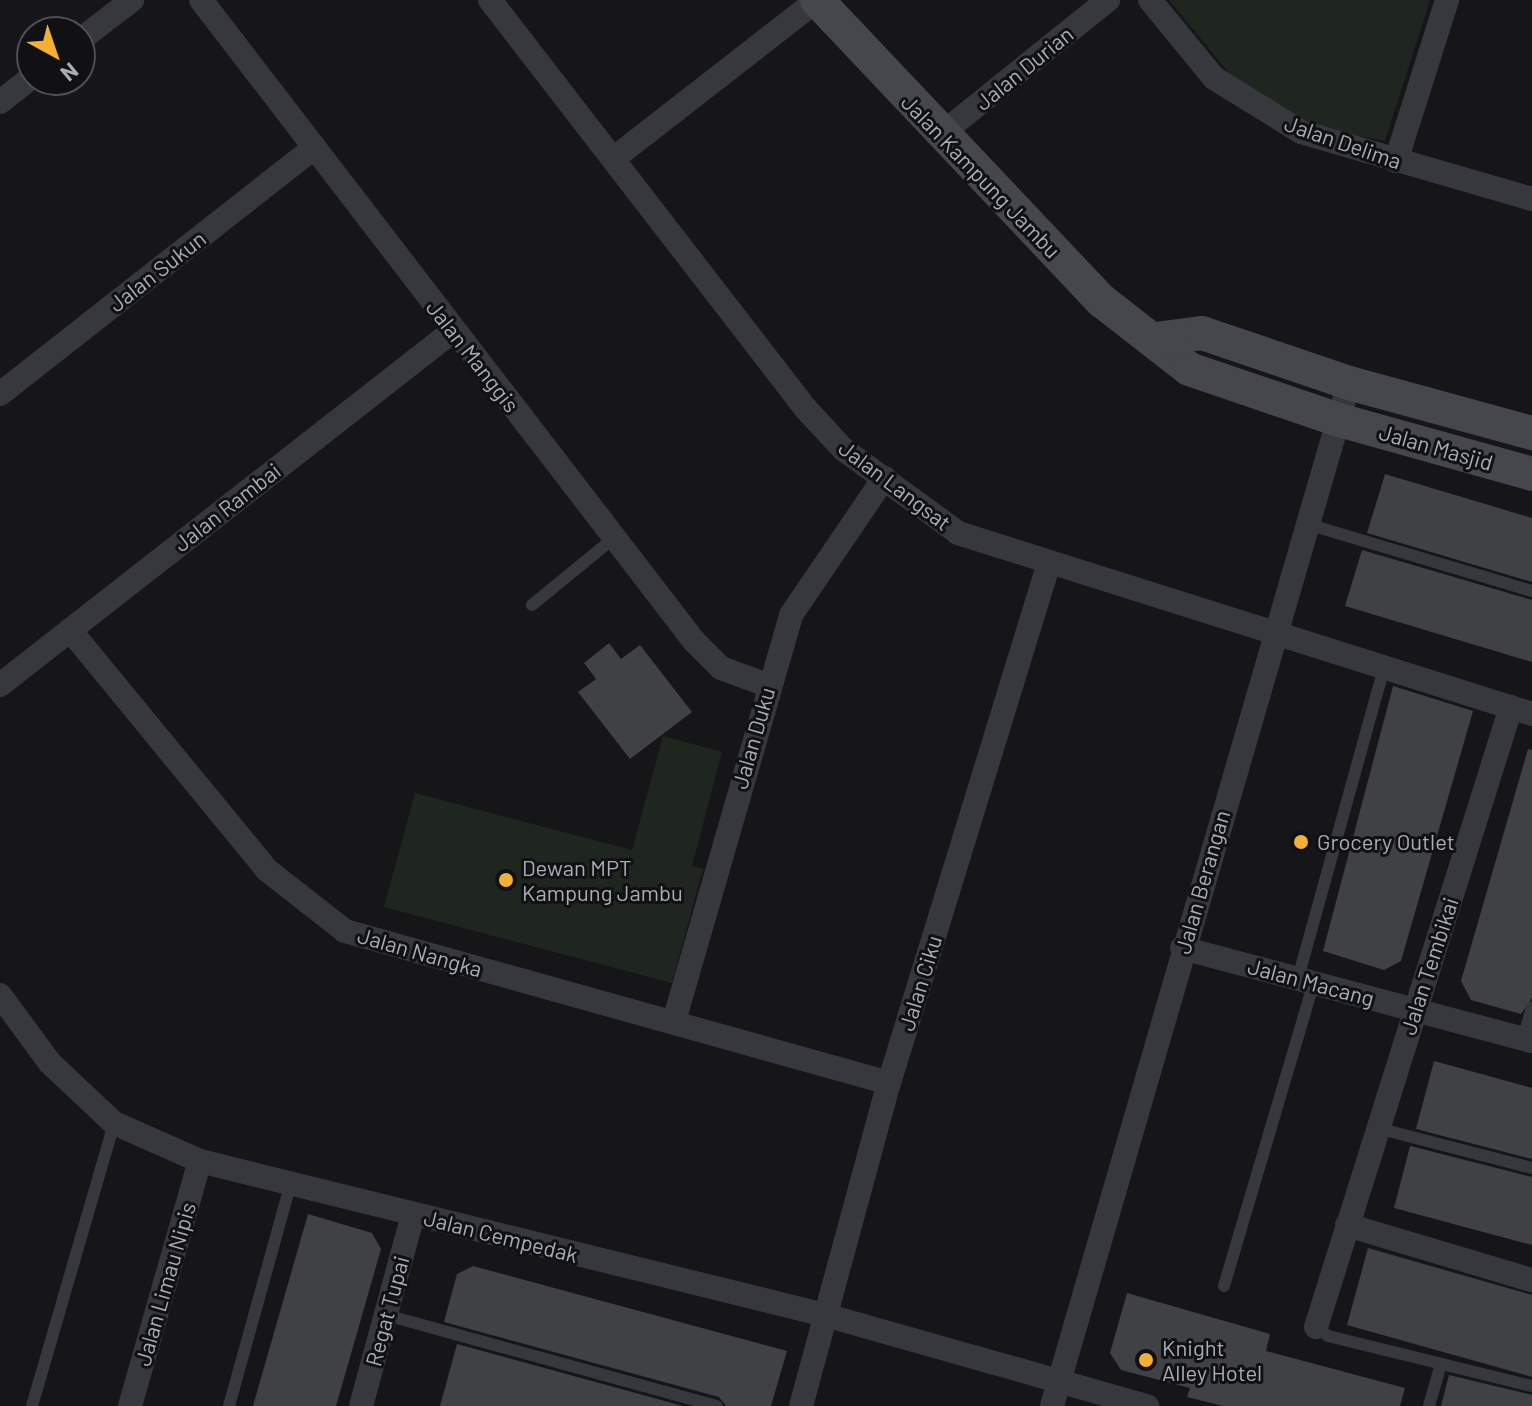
<!DOCTYPE html>
<style>
body{margin:0}
#map{position:relative;width:1532px;height:1406px;overflow:hidden;background:#161618;font-family:Barlow,sans-serif}
div>[style]{position:absolute}
.green>*{inset:0;background:#1e261f}
.building>*{inset:0;background:#404145}
.service>*{height:12px;margin:-6px;padding:0 6px;transform-origin:6px;border-radius:6px;background:#37383d}
.minor>*{height:24px;margin:-12px;padding:0 12px;transform-origin:12px;border-radius:12px;background:#37383d}
.secondary>*{height:34px;margin:-17px;padding:0 17px;transform-origin:17px;border-radius:17px;background:#45474d}
.dots>*{width:22px;height:22px;translate:-50% -50%;box-sizing:border-box;border:4px solid #111113;border-radius:50%}
span{translate:-50% -50%;white-space:nowrap;text-align:center;line-height:1.15;-webkit-text-stroke:6px #111113;paint-order:stroke}
.street-label{font-size:22px;color:#a8adb8}
.poi-label{font-size:22px;color:#a8adb8}
.left{translate:0 -50%;text-align:left}
.north{position:absolute;left:16px;top:16px;width:80px;height:80px;box-sizing:border-box;background:#111113;border:2px solid #4d4f55;border-radius:50%;rotate:140deg;font-size:22px;font-weight:700;line-height:32px;text-align:center;color:#a8adb8}
.north::after{content:'';display:block;margin:auto;width:28px;height:36px;background:#f2b134;clip-path:polygon(50% 0,100% 100%,50% 72%,0 100%)}
</style>
<div id="map">
<div class="green">
<div style="clip-path:polygon(1169px 0,1430px 0,1385px 141px,1307px 126px,1232px 77px)"></div>
<div style="clip-path:polygon(663px 736px,722px 752px,692px 866px,703px 869px,672px 983px,384px 907px,415px 793px,632px 850px)"></div>
</div>
<div class="building">
<div style="clip-path:polygon(1385px 474px,1532px 518px,1532px 582px,1367px 533px)"></div>
<div style="clip-path:polygon(1362px 550px,1532px 600px,1532px 662px,1345px 606px)"></div>
<div style="clip-path:polygon(609px 643px,621px 659px,640px 645px,692px 712px,630px 759px,578px 692px,596px 679px,584px 663px)"></div>
<div style="clip-path:polygon(1393px 686px,1473px 711px,1401px 961px,1384px 970px,1323px 951px)"></div>
<div style="clip-path:polygon(1528px 749px,1532px 750px,1532px 998px,1521px 1014px,1471px 1000px,1461px 981px)"></div>
<div style="clip-path:polygon(1434px 1061px,1532px 1088px,1532px 1159px,1416px 1129px)"></div>
<div style="clip-path:polygon(1410px 1146px,1532px 1177px,1532px 1245px,1394px 1208px)"></div>
<div style="clip-path:polygon(308px 1214px,372px 1233px,381px 1249px,355px 1340px,336px 1406px,253px 1406px)"></div>
<div style="clip-path:polygon(1368px 1248px,1532px 1295px,1532px 1377px,1347px 1325px)"></div>
<div style="clip-path:polygon(473px 1266px,787px 1351px,771px 1406px,726px 1406px,719px 1397px,444px 1322px,457px 1274px)"></div>
<div style="clip-path:polygon(1127px 1293px,1270px 1334px,1266px 1351px,1405px 1388px,1400px 1406px,1223px 1406px,1187px 1397px,1190px 1388px,1121px 1370px,1110px 1353px)"></div>
<div style="clip-path:polygon(457px 1344px,683px 1406px,440px 1406px)"></div>
<div style="clip-path:polygon(1449px 1375px,1532px 1395px,1532px 1406px,1441px 1406px)"></div>
</div>
<div class="service">
<div style="left:1307px;top:524px;width:235px;rotate:16.6deg"></div>
<div style="left:532px;top:605px;width:106px;rotate:-39.3deg"></div>
<div style="left:1298px;top:978px;width:323px;rotate:-74.5deg"></div>
<div style="left:1523px;top:1039px;width:33px;rotate:-74deg"></div>
<div style="left:1377px;top:1128px;width:160px;rotate:14.5deg"></div>
<div style="left:1224px;top:1286px;width:316px;rotate:-73.5deg"></div>
<div style="left:386px;top:1315px;width:343px;rotate:15.4deg"></div>
<div style="left:1316px;top:1327px;width:15px;rotate:37deg"></div>
<div style="left:1328px;top:1336px;width:210px;rotate:13.8deg"></div>
<div style="left:32px;top:1406px;width:295px;rotate:-73.8deg"></div>
<div style="left:229px;top:1406px;width:232px;rotate:-74.5deg"></div>
<div style="left:1429px;top:1406px;width:44px;rotate:-74.1deg"></div>
</div>
<div class="minor">
<div style="left:201px;top:0;width:809px;rotate:52.44deg"></div>
<div style="left:694px;top:641px;width:38px;rotate:45deg"></div>
<div style="left:721px;top:668px;width:49px;rotate:20.3deg"></div>
<div style="left:490px;top:0;width:517px;rotate:52.31deg"></div>
<div style="left:806px;top:409px;width:54px;rotate:47.2deg"></div>
<div style="left:843px;top:449px;width:142px;rotate:36.1deg"></div>
<div style="left:958px;top:533px;width:602px;rotate:17.5deg"></div>
<div style="left:1150px;top:0;width:101px;rotate:50.6deg"></div>
<div style="left:1214px;top:78px;width:102px;rotate:31.8deg"></div>
<div style="left:1301px;top:132px;width:241px;rotate:16.2deg"></div>
<div style="left:80px;top:40px;width:66px;rotate:-37.6deg"></div>
<div style="left:0;top:102px;width:41px;rotate:-38deg"></div>
<div style="left:940px;top:135px;width:216px;rotate:-38.8deg"></div>
<div style="left:613px;top:159px;width:259px;rotate:-37.9deg"></div>
<div style="left:1396px;top:161px;width:169px;rotate:-72.4deg"></div>
<div style="left:0;top:394px;width:397px;rotate:-38.1deg"></div>
<div style="left:70px;top:630px;width:310px;rotate:50.6deg"></div>
<div style="left:267px;top:870px;width:99px;rotate:38deg"></div>
<div style="left:345px;top:931px;width:565px;rotate:15.61deg"></div>
<div style="left:0;top:685px;width:576px;rotate:-38.02deg"></div>
<div style="left:1182px;top:948px;width:362px;rotate:14.9deg"></div>
<div style="left:0;top:995px;width:84px;rotate:53.7deg"></div>
<div style="left:50px;top:1063px;width:88px;rotate:43.2deg"></div>
<div style="left:114px;top:1123px;width:94px;rotate:23.8deg"></div>
<div style="left:200px;top:1161px;width:644px;rotate:13.84deg"></div>
<div style="left:825px;top:1315px;width:335px;rotate:15.8deg"></div>
<div style="left:674px;top:1021px;width:423px;rotate:-73.9deg"></div>
<div style="left:791px;top:615px;width:166px;rotate:-55.8deg"></div>
<div style="left:1347px;top:1225px;width:193px;rotate:16.6deg"></div>
<div style="left:1316px;top:1327px;width:650px;rotate:-72.54deg"></div>
<div style="left:130px;top:1406px;width:255px;rotate:-74.1deg"></div>
<div style="left:361px;top:1406px;width:198px;rotate:-74.8deg"></div>
<div style="left:801px;top:1406px;width:335px;rotate:-74.8deg"></div>
<div style="left:889px;top:1083px;width:544px;rotate:-72.9deg"></div>
<div style="left:1052px;top:1406px;width:1065px;rotate:-73.81deg"></div>
</div>
<div class="secondary">
<div style="left:817px;top:0;width:415px;rotate:46.6deg"></div>
<div style="left:1102px;top:301px;width:110px;rotate:38deg"></div>
<div style="left:1189px;top:369px;width:158px;rotate:18.8deg"></div>
<div style="left:1339px;top:420px;width:200px;rotate:15.6deg"></div>
<div style="left:1155px;top:339px;width:47px;rotate:-7.3deg"></div>
<div style="left:1202px;top:333px;width:155px;rotate:18.8deg"></div>
<div style="left:1349px;top:383px;width:190px;rotate:15.3deg"></div>
</div>
<div class="dots">
<div style="left:1301px;top:842px;background:#f2b134"></div>
<div style="left:506px;top:880px;background:#f2b134"></div>
<div style="left:1146px;top:1360px;background:#f2b134"></div>
</div>
<div class="street-label">
<span style="left:1024px;top:68px;rotate:-39deg">Jalan Durian</span>
<span style="left:1343px;top:142px;rotate:19deg">Jalan Delima</span>
<span style="left:981px;top:176px;rotate:46deg">Jalan Kampung Jambu</span>
<span style="left:157px;top:271px;rotate:-38deg">Jalan Sukun</span>
<span style="left:473px;top:356px;rotate:52deg">Jalan Manggis</span>
<span style="left:1436px;top:447px;rotate:16deg">Jalan Masjid</span>
<span style="left:895px;top:485px;rotate:37deg">Jalan Langsat</span>
<span style="left:227px;top:507px;rotate:-38deg">Jalan Rambai</span>
<span style="left:753px;top:738px;rotate:-74deg">Jalan Duku</span>
<span style="left:1202px;top:882px;rotate:-74deg">Jalan Berangan</span>
<span style="left:420px;top:952px;rotate:16deg">Jalan Nangka</span>
<span style="left:1429px;top:966px;rotate:-72deg">Jalan Tembikai</span>
<span style="left:1311px;top:982px;rotate:15deg">Jalan Macang</span>
<span style="left:920px;top:983px;rotate:-73deg">Jalan Ciku</span>
<span style="left:501px;top:1236px;rotate:14deg">Jalan Cempedak</span>
<span style="left:165px;top:1284px;rotate:-74deg">Jalan Limau Nipis</span>
<span style="left:387px;top:1311px;rotate:-75deg">Regat Tupai</span>
</div>
<div class="poi-label">
<span class="left" style="left:1317px;top:842px">Grocery Outlet</span>
<span class="left" style="left:522px;top:880px">Dewan MPT<br>Kampung Jambu</span>
<span class="left" style="left:1162px;top:1360px">Knight<br>Alley Hotel</span>
</div>
<div class="north">N</div>
</div>
